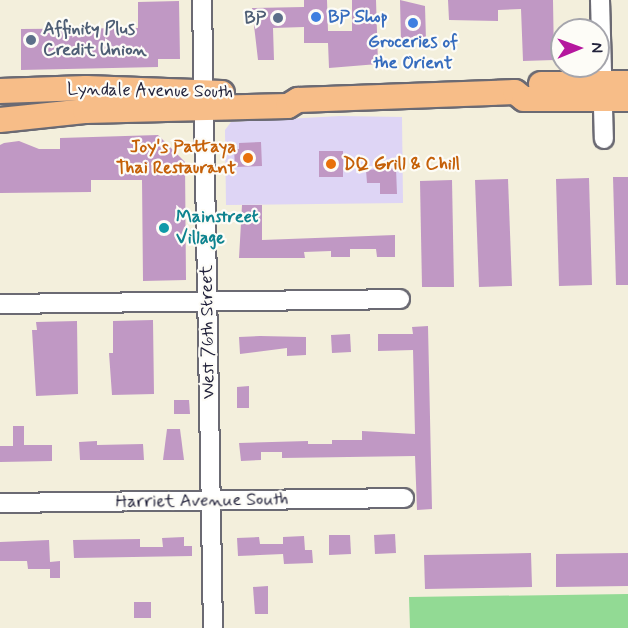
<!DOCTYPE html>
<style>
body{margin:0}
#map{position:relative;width:628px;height:628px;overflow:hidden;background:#f3efdc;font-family:Mynerve,sans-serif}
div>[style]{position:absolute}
.built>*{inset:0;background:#ded5f5}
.green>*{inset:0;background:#92da94}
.building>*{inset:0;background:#c098c4}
.roads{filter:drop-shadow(2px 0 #6b6a73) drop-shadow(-2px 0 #6b6a73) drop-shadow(0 2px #6b6a73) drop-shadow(0 -2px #6b6a73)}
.minor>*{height:18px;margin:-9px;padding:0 9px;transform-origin:9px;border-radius:9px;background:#fff}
.major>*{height:24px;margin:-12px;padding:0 12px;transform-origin:12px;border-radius:12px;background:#f7bd88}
.dots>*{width:16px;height:16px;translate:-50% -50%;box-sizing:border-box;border:3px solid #fdfcf7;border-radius:50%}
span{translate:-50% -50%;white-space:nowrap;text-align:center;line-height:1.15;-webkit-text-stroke:4.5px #fdfcf7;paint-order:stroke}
.shop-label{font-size:18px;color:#366cbe;font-weight:700}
.left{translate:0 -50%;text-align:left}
.service-label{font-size:18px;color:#4e5e75;font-weight:700}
.right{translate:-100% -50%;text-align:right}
.street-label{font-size:18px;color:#22223b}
.food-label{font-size:18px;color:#c56008;font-weight:700}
.culture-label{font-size:18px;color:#0d838f;font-weight:700}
.north{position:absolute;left:550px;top:18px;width:60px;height:60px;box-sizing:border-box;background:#fdfcf7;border:2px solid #a5a5ac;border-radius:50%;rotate:89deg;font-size:16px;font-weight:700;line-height:24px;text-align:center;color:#22223b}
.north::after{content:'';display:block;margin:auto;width:21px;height:27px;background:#b5179e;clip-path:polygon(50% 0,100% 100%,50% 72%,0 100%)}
</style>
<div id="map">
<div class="built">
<div style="clip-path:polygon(340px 116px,402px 117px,403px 203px,226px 205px,225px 130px,231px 122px)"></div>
</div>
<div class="green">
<div style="clip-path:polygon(628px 594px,628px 628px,410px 628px,409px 597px)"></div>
</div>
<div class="building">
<div style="clip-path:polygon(304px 0,327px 0,328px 31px,352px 31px,352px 0,376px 0,378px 64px,329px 68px,328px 43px,304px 43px,304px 27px,273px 28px,274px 60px,258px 60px,252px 8px,304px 7px)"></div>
<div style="clip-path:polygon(400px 0,425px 6px,426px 41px,401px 42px)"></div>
<div style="clip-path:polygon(448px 0,553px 0,554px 60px,523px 61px,521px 9px,498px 10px,498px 21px,449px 20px)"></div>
<div style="clip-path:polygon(179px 1px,180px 59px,158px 59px,158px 67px,21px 70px,21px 29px,138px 28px,138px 2px)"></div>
<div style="clip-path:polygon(158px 135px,185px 162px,186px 280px,143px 281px,142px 180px,91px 180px,91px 192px,0 193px,0 145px,4px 143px,19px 141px,39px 149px,60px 149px,60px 138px)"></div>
<div style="clip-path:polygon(261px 142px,262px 166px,235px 167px,234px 149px,239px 149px,239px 143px)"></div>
<div style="clip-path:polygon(319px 151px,343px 151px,343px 177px,319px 177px)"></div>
<div style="clip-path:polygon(396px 168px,397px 194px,380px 194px,380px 183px,367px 183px,366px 170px)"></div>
<div style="clip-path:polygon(613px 177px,628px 177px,628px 285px,616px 285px)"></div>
<div style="clip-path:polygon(589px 178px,592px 285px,559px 286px,556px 179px)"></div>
<div style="clip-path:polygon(508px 179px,512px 286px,479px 287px,475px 180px)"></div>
<div style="clip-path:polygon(452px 180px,454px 287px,422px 287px,420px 181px)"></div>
<div style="clip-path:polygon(242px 205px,262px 205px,262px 240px,395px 235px,395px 257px,377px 257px,376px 249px,350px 249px,350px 257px,331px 257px,331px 251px,304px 252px,305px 258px,239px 258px)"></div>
<div style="clip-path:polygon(153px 320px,154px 394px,112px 395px,109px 353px,113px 353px,113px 321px)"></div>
<div style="clip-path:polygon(77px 321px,78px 394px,36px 396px,32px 330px,37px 330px,36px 322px)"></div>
<div style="clip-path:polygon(428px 326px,432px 509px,417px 510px,415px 456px,282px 458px,282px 452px,261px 452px,261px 460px,241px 461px,239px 443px,308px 441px,308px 444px,332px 444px,332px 440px,362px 440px,362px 431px,415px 434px,413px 350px,378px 351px,378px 334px,413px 334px,412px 327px)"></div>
<div style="clip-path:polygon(350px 334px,351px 352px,332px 353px,331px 335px)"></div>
<div style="clip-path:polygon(260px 336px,306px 337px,306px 355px,287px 356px,287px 348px,240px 354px,239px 337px)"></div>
<div style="clip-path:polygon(249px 386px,249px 408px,237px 408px,237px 387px)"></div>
<div style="clip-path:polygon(174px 400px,189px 400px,190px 414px,174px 414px)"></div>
<div style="clip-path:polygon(13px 426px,24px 426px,24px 445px,52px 445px,52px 461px,0 462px,0 446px,13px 446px)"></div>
<div style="clip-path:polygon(167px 429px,180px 429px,184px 460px,163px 460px)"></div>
<div style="clip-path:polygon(97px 441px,97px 445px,143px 444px,144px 460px,80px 460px,79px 442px)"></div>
<div style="clip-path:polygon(395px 534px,396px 553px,375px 554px,374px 535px)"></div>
<div style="clip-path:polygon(329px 535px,350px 535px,351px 554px,329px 555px)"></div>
<div style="clip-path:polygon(304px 536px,305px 550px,312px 550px,313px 563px,284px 564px,283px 554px,238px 556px,237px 538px,259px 537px,260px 544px,283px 544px,283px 537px)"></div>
<div style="clip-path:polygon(184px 537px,184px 546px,192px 546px,192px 556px,74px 558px,73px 540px,140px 539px,140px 547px,163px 547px,162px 538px)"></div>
<div style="clip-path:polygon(49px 540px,50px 562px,60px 561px,60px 578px,50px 578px,50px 569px,28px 569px,27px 561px,0 561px,0 542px)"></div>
<div style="clip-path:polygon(531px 553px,532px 587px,425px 589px,424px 555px)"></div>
<div style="clip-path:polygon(628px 553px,628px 586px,556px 587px,556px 554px)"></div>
<div style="clip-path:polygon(268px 586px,268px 614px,255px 614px,253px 587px)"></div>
<div style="clip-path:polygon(134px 602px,151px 602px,151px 618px,134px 618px)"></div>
</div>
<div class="roads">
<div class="minor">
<div style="left:202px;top:0;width:628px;rotate:89deg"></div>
<div style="left:600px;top:0;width:139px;rotate:88.4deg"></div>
<div style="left:0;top:304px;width:400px;rotate:-0.7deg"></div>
<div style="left:0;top:503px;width:404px;rotate:-0.7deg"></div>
</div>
<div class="major">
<div style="left:541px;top:84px;width:87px;rotate:-0.7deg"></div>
<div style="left:0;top:91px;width:86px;rotate:-2deg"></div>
<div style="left:86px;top:88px;width:136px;rotate:2.1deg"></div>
<div style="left:0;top:120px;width:85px;rotate:-6deg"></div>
<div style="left:85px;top:111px;width:203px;rotate:-1.4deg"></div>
<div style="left:288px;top:106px;width:12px;rotate:-31deg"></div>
<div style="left:298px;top:100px;width:217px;rotate:-2.1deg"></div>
<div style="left:515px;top:92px;width:11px;rotate:38deg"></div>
<div style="left:524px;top:99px;width:104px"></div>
</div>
</div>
<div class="dots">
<div style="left:316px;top:17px;background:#3f7fe0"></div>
<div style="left:278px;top:18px;background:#5c6f8a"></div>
<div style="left:413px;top:23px;background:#3f7fe0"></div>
<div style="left:31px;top:40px;background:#5c6f8a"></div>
<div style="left:248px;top:158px;background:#e8710a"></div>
<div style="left:331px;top:164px;background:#e8710a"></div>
<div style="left:164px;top:228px;background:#0f9aa8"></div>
</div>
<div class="shop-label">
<span class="left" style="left:328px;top:17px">BP Shop</span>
<span style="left:413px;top:53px">Groceries of<br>the Orient</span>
</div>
<div class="service-label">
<span class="right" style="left:266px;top:18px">BP</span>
<span class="left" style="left:43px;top:40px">Affinity Plus<br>Credit Union</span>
</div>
<div class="street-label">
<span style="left:150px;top:91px;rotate:1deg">Lyndale Avenue South</span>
<span style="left:208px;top:332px;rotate:-91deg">West 76th Street</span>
<span style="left:202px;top:501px;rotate:-1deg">Harriet Avenue South</span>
</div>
<div class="food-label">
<span class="right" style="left:236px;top:158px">Joy's Pattaya<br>Thai Restaurant</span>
<span class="left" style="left:343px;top:164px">DQ Grill &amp; Chill</span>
</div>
<div class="culture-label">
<span class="left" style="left:176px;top:228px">Mainstreet<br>Village</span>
</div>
<div class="north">N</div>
</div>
